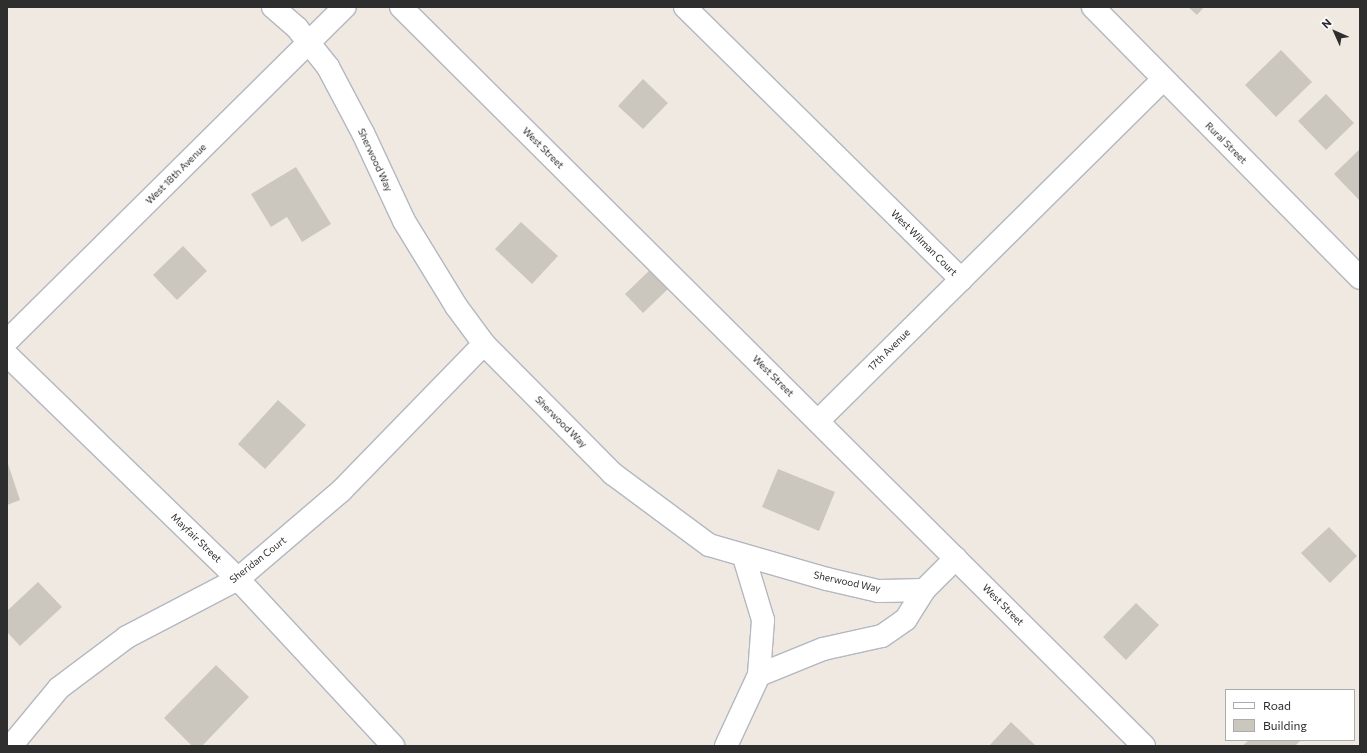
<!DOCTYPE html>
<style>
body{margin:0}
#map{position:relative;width:1367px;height:753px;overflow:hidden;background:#efe9e1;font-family:Commissioner,sans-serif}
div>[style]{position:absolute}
.building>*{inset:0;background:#cbc7bf}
.roads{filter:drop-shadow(1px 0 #b4b7c1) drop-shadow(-1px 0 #b4b7c1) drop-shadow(0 1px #b4b7c1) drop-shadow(0 -1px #b4b7c1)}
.minor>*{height:22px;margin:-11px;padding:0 11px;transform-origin:11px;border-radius:11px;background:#fff}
span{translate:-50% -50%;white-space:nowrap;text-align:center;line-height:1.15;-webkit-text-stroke:4px #fff;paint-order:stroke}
.street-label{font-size:10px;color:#2e2e2e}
.frame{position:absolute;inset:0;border:8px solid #2e2e2e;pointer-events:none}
.legend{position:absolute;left:1225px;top:689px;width:130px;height:52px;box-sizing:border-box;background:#fff;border:1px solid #ababab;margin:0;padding:5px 7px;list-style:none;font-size:12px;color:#2e2e2e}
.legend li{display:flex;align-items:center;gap:8px;height:20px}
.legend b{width:20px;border:1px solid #ababab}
.north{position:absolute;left:1315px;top:12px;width:40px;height:40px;-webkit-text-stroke:3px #fff;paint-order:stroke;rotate:315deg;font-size:11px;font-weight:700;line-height:16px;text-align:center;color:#2e2e2e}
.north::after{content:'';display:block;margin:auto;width:14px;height:18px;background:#2e2e2e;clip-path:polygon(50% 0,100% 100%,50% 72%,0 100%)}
</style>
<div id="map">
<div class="building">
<div style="clip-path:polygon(1188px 7px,1204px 7px,1197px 15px)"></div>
<div style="clip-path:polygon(1281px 50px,1312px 82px,1276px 117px,1245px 85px)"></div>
<div style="clip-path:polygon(643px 79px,668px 103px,643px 129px,618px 106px)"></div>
<div style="clip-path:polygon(1326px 94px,1354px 123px,1326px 150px,1298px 121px)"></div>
<div style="clip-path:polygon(1360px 149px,1360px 201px,1334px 174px)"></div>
<div style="clip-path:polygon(296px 167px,331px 224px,302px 242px,287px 217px,271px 227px,251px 194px)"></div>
<div style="clip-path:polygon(521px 222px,558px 256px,532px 284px,495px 249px)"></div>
<div style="clip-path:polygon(183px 246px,207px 271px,177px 300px,153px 275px)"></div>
<div style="clip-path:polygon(652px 268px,670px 287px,643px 313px,625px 294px)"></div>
<div style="clip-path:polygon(278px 400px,306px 425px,265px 469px,238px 444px)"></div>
<div style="clip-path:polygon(7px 461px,20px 500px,7px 505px)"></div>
<div style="clip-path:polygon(778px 469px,835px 492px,819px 531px,762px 507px)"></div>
<div style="clip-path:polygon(1329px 527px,1357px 556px,1330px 583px,1301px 553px)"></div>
<div style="clip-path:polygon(38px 582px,62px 607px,20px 646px,7px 632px,7px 611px)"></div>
<div style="clip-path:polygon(1136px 603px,1159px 625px,1126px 660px,1103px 637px)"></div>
<div style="clip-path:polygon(216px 665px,249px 697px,202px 746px,192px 746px,164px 718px)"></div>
<div style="clip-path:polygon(1011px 722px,1036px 746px,989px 746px)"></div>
<div style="clip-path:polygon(1249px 740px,1301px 740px,1295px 746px,1242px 746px)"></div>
</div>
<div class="roads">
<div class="minor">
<div style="left:273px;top:7px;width:32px;rotate:41deg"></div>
<div style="left:297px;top:28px;width:50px;rotate:51.5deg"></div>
<div style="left:328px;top:67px;width:75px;rotate:62.1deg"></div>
<div style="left:363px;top:133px;width:97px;rotate:65deg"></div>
<div style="left:404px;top:221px;width:100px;rotate:58.5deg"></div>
<div style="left:456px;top:306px;width:47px;rotate:53.6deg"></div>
<div style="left:484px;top:344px;width:183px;rotate:45.2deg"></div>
<div style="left:613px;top:474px;width:119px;rotate:36.5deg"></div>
<div style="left:709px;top:545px;width:123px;rotate:16.1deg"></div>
<div style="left:827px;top:579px;width:52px;rotate:13.2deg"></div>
<div style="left:878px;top:591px;width:46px;rotate:-1.2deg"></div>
<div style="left:924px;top:590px;width:45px;rotate:-45deg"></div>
<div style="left:401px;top:7px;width:1048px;rotate:44.85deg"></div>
<div style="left:685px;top:7px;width:388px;rotate:44.6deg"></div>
<div style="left:1093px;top:7px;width:380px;rotate:45.4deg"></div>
<div style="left:7px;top:341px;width:475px;rotate:-44.7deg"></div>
<div style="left:7px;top:355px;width:322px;rotate:44.1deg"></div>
<div style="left:238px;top:579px;width:228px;rotate:47.1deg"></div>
<div style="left:818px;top:421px;width:486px;rotate:-44.7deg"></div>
<div style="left:744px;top:557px;width:66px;rotate:73.2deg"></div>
<div style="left:763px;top:620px;width:55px;rotate:94.2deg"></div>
<div style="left:11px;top:746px;width:75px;rotate:-50.4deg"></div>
<div style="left:59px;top:688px;width:85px;rotate:-36.9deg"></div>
<div style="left:127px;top:637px;width:125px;rotate:-27.6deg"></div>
<div style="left:238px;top:579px;width:135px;rotate:-40.5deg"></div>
<div style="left:341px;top:491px;width:205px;rotate:-45.8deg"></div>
<div style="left:726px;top:746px;width:78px;rotate:-65.1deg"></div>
<div style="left:759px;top:675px;width:69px;rotate:-22.1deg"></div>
<div style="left:823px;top:649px;width:60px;rotate:-12.4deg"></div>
<div style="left:882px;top:636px;width:29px;rotate:-35deg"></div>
<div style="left:906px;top:619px;width:34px;rotate:-58deg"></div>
</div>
</div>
<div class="street-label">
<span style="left:1226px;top:143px;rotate:45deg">Rural Street</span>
<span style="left:543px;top:148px;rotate:45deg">West Street</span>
<span style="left:375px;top:160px;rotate:65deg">Sherwood Way</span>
<span style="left:176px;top:174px;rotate:-45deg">West 18th Avenue</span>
<span style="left:924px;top:243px;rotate:45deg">West Wilman Court</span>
<span style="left:889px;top:350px;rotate:-45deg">17th Avenue</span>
<span style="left:773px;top:376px;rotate:45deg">West Street</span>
<span style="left:561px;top:422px;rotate:45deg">Sherwood Way</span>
<span style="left:196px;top:538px;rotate:44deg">Mayfair Street</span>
<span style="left:258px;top:560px;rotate:-38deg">Sheridan Court</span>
<span style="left:847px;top:582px;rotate:12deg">Sherwood Way</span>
<span style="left:1003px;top:605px;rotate:45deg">West Street</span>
</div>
<div class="frame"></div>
<ul class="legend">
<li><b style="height:5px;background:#fff"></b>Road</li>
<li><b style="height:11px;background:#cbc7bf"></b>Building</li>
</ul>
<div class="north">N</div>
</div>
